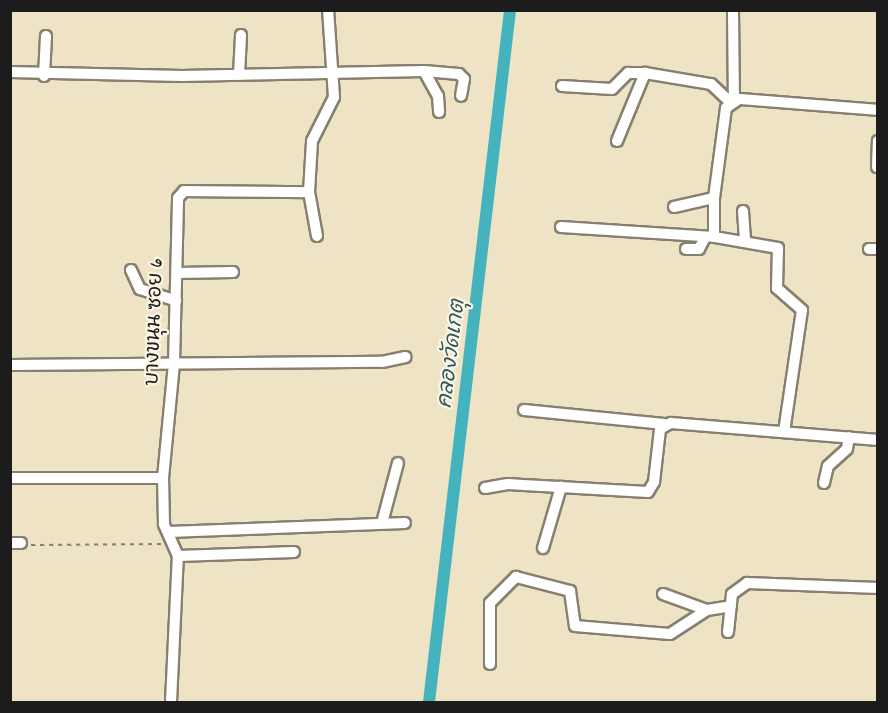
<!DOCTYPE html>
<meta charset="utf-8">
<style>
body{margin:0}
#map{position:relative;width:888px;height:713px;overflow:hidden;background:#eee3c4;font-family:Dekko,"Playpen Sans Thai",sans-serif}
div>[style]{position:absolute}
.canal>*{height:12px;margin:-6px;padding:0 6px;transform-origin:6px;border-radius:6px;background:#44b3be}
.path>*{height:2px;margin-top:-1px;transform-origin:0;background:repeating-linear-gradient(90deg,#858070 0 4.5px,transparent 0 9px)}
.roads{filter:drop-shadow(2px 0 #858070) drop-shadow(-2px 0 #858070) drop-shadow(0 2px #858070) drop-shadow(0 -2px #858070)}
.minor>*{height:10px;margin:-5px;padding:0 5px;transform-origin:5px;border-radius:5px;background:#fff}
span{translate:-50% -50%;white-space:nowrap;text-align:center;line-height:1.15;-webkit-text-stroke:4.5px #fcf5e5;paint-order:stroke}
.street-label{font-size:20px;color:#1c1c1c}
.water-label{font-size:21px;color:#2c585d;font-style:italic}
.frame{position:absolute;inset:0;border:12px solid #1c1c1c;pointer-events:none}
</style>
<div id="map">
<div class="canal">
<div style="left:429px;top:702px;width:697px;rotate:-83.32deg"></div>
</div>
<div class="path">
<div style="left:31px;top:545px;width:132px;rotate:-0.4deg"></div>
</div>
<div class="roads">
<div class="minor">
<div style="left:733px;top:10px;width:90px;rotate:89.4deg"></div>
<div style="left:424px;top:71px;width:35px;rotate:5deg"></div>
<div style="left:459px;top:74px;width:7px;rotate:45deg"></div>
<div style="left:464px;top:79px;width:17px;rotate:100deg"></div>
<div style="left:10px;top:72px;width:172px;rotate:1.3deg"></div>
<div style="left:182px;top:76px;width:242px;rotate:-1.2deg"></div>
<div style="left:424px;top:71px;width:29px;rotate:61deg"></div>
<div style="left:438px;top:96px;width:16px;rotate:86deg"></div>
<div style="left:239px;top:75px;width:40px;rotate:-87.1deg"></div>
<div style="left:44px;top:76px;width:40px;rotate:-87.1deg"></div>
<div style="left:562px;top:86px;width:50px;rotate:3.4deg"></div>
<div style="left:612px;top:89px;width:23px;rotate:-45deg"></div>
<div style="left:628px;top:73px;width:17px"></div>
<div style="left:617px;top:141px;width:74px;rotate:-67.6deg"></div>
<div style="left:645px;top:73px;width:67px;rotate:9.5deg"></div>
<div style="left:711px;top:84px;width:26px;rotate:43deg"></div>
<div style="left:877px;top:167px;width:26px;rotate:-88deg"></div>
<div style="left:674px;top:207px;width:41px;rotate:-12.7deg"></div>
<div style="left:743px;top:211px;width:29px;rotate:86deg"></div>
<div style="left:561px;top:227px;width:153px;rotate:3.7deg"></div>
<div style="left:317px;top:236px;width:45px;rotate:-100.3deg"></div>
<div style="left:309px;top:192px;width:51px;rotate:-86.6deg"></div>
<div style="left:312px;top:141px;width:49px;rotate:-63.4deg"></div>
<div style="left:334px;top:97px;width:87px;rotate:-93.9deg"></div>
<div style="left:686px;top:249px;width:13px"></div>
<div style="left:699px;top:249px;width:13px;rotate:-63deg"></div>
<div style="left:869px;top:249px;width:9px"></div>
<div style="left:131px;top:270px;width:21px;rotate:65deg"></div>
<div style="left:140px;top:289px;width:38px;rotate:18deg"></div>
<div style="left:177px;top:273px;width:56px;rotate:-1deg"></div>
<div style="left:10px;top:365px;width:372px;rotate:-0.5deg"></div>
<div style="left:382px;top:362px;width:24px;rotate:-12deg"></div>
<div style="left:524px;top:410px;width:141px;rotate:5.7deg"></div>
<div style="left:784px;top:432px;width:123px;rotate:-81.6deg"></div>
<div style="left:802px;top:310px;width:33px;rotate:-139deg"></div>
<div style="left:777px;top:288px;width:40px;rotate:-88.6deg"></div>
<div style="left:778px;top:248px;width:65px;rotate:-170.2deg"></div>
<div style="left:714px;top:237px;width:39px;rotate:-90deg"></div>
<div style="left:714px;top:198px;width:91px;rotate:-82.4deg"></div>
<div style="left:726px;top:108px;width:16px;rotate:-35deg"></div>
<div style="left:739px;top:99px;width:139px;rotate:4.5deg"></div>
<div style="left:10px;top:478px;width:153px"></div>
<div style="left:824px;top:483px;width:17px;rotate:-77deg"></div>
<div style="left:828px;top:466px;width:25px;rotate:-42deg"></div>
<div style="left:847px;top:449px;width:12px;rotate:-81deg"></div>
<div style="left:485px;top:488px;width:23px;rotate:-10deg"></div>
<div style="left:508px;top:484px;width:140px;rotate:3.3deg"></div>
<div style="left:648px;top:492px;width:12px;rotate:-59deg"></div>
<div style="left:654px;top:482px;width:53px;rotate:-83.5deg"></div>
<div style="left:660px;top:429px;width:13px;rotate:-29deg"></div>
<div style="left:671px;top:423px;width:208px;rotate:4.7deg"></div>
<div style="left:382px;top:523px;width:62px;rotate:-75.1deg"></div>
<div style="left:169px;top:532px;width:236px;rotate:-2.2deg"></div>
<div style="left:10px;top:543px;width:11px"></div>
<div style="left:543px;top:548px;width:64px;rotate:-73.6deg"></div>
<div style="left:178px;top:556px;width:116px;rotate:-2deg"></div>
<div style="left:663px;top:594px;width:47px;rotate:20deg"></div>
<div style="left:728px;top:632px;width:38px;rotate:-84deg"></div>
<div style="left:732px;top:594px;width:19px;rotate:-36deg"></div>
<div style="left:747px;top:583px;width:131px;rotate:2.2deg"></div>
<div style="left:490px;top:664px;width:61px;rotate:-90deg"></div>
<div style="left:490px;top:603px;width:37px;rotate:-45deg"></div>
<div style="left:516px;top:577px;width:56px;rotate:14.5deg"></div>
<div style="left:570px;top:591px;width:35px;rotate:82deg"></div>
<div style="left:575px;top:626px;width:95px;rotate:4.8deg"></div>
<div style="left:670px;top:634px;width:44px;rotate:-33deg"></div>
<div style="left:707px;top:610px;width:24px;rotate:-9deg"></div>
<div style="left:171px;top:702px;width:146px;rotate:-87.3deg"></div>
<div style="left:178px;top:556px;width:35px;rotate:-114deg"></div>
<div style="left:164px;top:524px;width:46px;rotate:-91.2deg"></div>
<div style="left:163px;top:478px;width:115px;rotate:-84.5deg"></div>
<div style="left:174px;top:364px;width:166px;rotate:-88.6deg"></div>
<div style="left:178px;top:198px;width:9px;rotate:-49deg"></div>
<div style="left:184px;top:191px;width:125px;rotate:0.5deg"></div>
</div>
</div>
<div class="street-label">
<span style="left:156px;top:322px;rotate:-88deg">บางขนุน ซอย 6</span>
</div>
<div class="water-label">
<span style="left:453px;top:354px;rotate:-83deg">คลองวัดเกตุ</span>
</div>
<div class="frame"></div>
</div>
